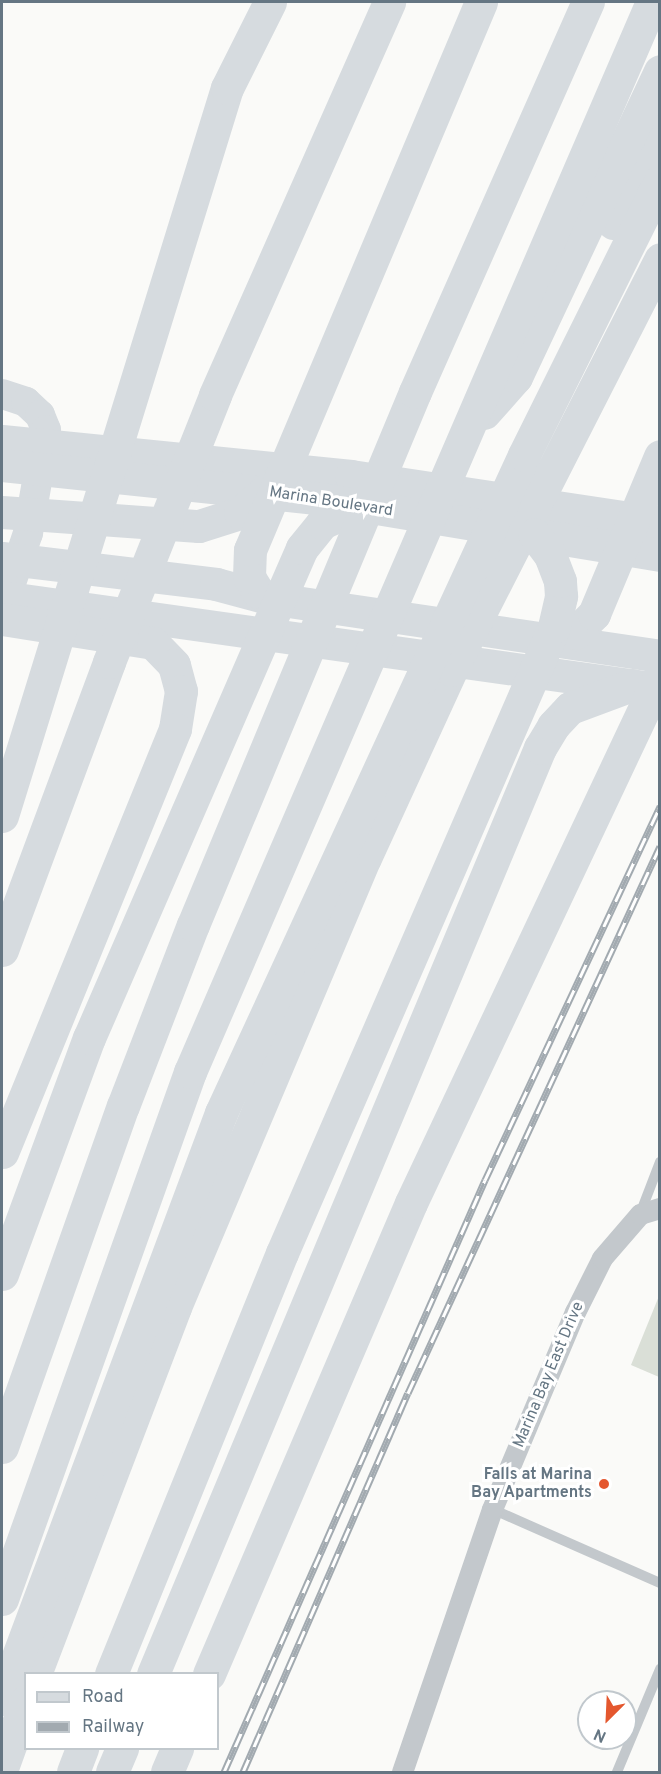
<!DOCTYPE html>
<style>
body{margin:0}
#map{position:relative;width:661px;height:1774px;overflow:hidden;background:#fafaf8;font-family:Overpass,sans-serif}
div>[style]{position:absolute}
.green>*{inset:0;background:#dadfd7}
.lane>*{height:10px;margin:-5px;padding:0 5px;transform-origin:5px;border-radius:5px;background:#c3c8cc}
.street>*{height:21px;margin:-10.5px;padding:0 10.5px;transform-origin:10.5px;border-radius:10.5px;background:#c3c8cc}
.secondary>*{height:30px;margin:-15px;padding:0 15px;transform-origin:15px;border-radius:15px;background:#d6dbdf}
.primary>*{height:33px;margin:-16.5px;padding:0 16.5px;transform-origin:16.5px;border-radius:16.5px;background:#d6dbdf}
.highway>*{height:33px;margin:-16.5px;padding:0 16.5px;transform-origin:16.5px;border-radius:16.5px;background:#d6dbdf}
.rail>*{height:7px;margin-top:-3.5px;transform-origin:0;background:repeating-linear-gradient(90deg,#fff 0 14px,#a2aab0 0 28px);box-sizing:border-box;border-block:2px solid #a2aab0}
.dots>*{width:16px;height:16px;translate:-50% -50%;box-sizing:border-box;border:3px solid #fff;border-radius:50%}
span{translate:-50% -50%;white-space:nowrap;text-align:center;line-height:1.15;-webkit-text-stroke:6px #fff;paint-order:stroke}
.street-label{font-size:16px;color:#657683}
.poi-label{font-size:16px;color:#657683;font-weight:700}
.right{translate:-100% -50%;text-align:right}
.frame{position:absolute;inset:0;border:3px solid #657683;pointer-events:none}
.legend{position:absolute;left:24px;top:1672px;width:195px;height:78px;box-sizing:border-box;background:#fff;border:2px solid #c1c8cd;margin:0;padding:8px 10px;list-style:none;font-size:18px;color:#657683}
.legend li{display:flex;align-items:center;gap:12px;height:30px}
.legend b{width:30px;border:2px solid #c1c8cd}
.north{position:absolute;left:577px;top:1690px;width:60px;height:60px;box-sizing:border-box;background:#fff;border:2px solid #c1c8cd;border-radius:50%;rotate:204deg;font-size:16px;font-weight:700;line-height:24px;text-align:center;color:#657683}
.north::after{content:'';display:block;margin:auto;width:21px;height:27px;background:#e4572e;clip-path:polygon(50% 0,100% 100%,50% 72%,0 100%)}
</style>
<div id="map">
<div class="green">
<div style="clip-path:polygon(659px 1296px,659px 1377px,631px 1365px)"></div>
</div>
<div class="lane">
<div style="left:640px;top:1214px;width:56px;rotate:-69deg"></div>
<div style="left:492px;top:1509px;width:184px;rotate:23.8deg"></div>
<div style="left:617px;top:1772px;width:112px;rotate:-67.3deg"></div>
</div>
<div class="street">
<div style="left:402px;top:1772px;width:278px;rotate:-71.1deg"></div>
<div style="left:492px;top:1509px;width:214px;rotate:-67.2deg"></div>
<div style="left:575px;top:1312px;width:60px;rotate:-63.4deg"></div>
<div style="left:602px;top:1258px;width:58px;rotate:-49.2deg"></div>
<div style="left:640px;top:1214px;width:21px;rotate:-17deg"></div>
</div>
<div class="secondary">
<div style="left:2px;top:394px;width:25px;rotate:18deg"></div>
<div style="left:26px;top:402px;width:19px;rotate:43deg"></div>
<div style="left:40px;top:415px;width:16px;rotate:68deg"></div>
<div style="left:46px;top:430px;width:105px;rotate:99.9deg"></div>
<div style="left:28px;top:533px;width:81px;rotate:108.7deg"></div>
</div>
<div class="primary">
<div style="left:2px;top:441px;width:351px;rotate:5.7deg"></div>
<div style="left:351px;top:476px;width:313px;rotate:8.6deg"></div>
<div style="left:2px;top:465px;width:316px;rotate:6deg"></div>
<div style="left:316px;top:498px;width:349px;rotate:9.4deg"></div>
<div style="left:2px;top:597px;width:647px;rotate:7.99deg"></div>
</div>
<div class="highway">
<div style="left:613px;top:223px;width:106px;rotate:-63.7deg"></div>
<div style="left:484px;top:413px;width:48px;rotate:-48.4deg"></div>
<div style="left:516px;top:377px;width:338px;rotate:-64.8deg"></div>
<div style="left:2px;top:512px;width:197px;rotate:4.1deg"></div>
<div style="left:199px;top:526px;width:43px;rotate:-17.6deg"></div>
<div style="left:240px;top:513px;width:43px;rotate:-41.2deg"></div>
<div style="left:2px;top:558px;width:216px;rotate:6.9deg"></div>
<div style="left:216px;top:584px;width:54px;rotate:15.1deg"></div>
<div style="left:268px;top:598px;width:396px;rotate:8.4deg"></div>
<div style="left:268px;top:598px;width:12px;rotate:-149deg"></div>
<div style="left:258px;top:592px;width:17px;rotate:-121deg"></div>
<div style="left:249px;top:577px;width:27px;rotate:-88deg"></div>
<div style="left:250px;top:550px;width:595px;rotate:-67.14deg"></div>
<div style="left:2px;top:619px;width:153px;rotate:9deg"></div>
<div style="left:153px;top:643px;width:30px;rotate:46deg"></div>
<div style="left:174px;top:665px;width:27px;rotate:75deg"></div>
<div style="left:181px;top:691px;width:38px;rotate:99deg"></div>
<div style="left:175px;top:729px;width:457px;rotate:112.2deg"></div>
<div style="left:558px;top:641px;width:19px;rotate:-25deg"></div>
<div style="left:575px;top:633px;width:27px;rotate:-45deg"></div>
<div style="left:594px;top:614px;width:171px;rotate:-67.3deg"></div>
<div style="left:2px;top:816px;width:762px;rotate:-72.83deg"></div>
<div style="left:227px;top:88px;width:96px;rotate:-63.4deg"></div>
<div style="left:2px;top:950px;width:307px;rotate:-69.6deg"></div>
<div style="left:109px;top:662px;width:287px;rotate:-68.3deg"></div>
<div style="left:215px;top:395px;width:430px;rotate:-66.1deg"></div>
<div style="left:2px;top:1274px;width:252px;rotate:-69.8deg"></div>
<div style="left:89px;top:1038px;width:534px;rotate:-66.51deg"></div>
<div style="left:302px;top:548px;width:32px;rotate:-51deg"></div>
<div style="left:322px;top:523px;width:39px;rotate:-24deg"></div>
<div style="left:2px;top:1447px;width:362px;rotate:-70.5deg"></div>
<div style="left:123px;top:1106px;width:194px;rotate:-68.9deg"></div>
<div style="left:193px;top:925px;width:577px;rotate:-67.39deg"></div>
<div style="left:415px;top:392px;width:427px;rotate:-66.1deg"></div>
<div style="left:2px;top:1599px;width:560px;rotate:-70.37deg"></div>
<div style="left:190px;top:1072px;width:1165px;rotate:-66.65deg"></div>
<div style="left:35px;top:1674px;width:393px;rotate:-69.1deg"></div>
<div style="left:175px;top:1307px;width:488px;rotate:-67.1deg"></div>
<div style="left:365px;top:858px;width:207px;rotate:-65.4deg"></div>
<div style="left:451px;top:670px;width:461px;rotate:-63deg"></div>
<div style="left:111px;top:1674px;width:454px;rotate:-67.9deg"></div>
<div style="left:282px;top:1253px;width:683px;rotate:-66.51deg"></div>
<div style="left:554px;top:627px;width:32px;rotate:-77deg"></div>
<div style="left:561px;top:596px;width:15px;rotate:-94deg"></div>
<div style="left:560px;top:581px;width:28px;rotate:-111deg"></div>
<div style="left:550px;top:555px;width:26px;rotate:-127deg"></div>
<div style="left:153px;top:1674px;width:1004px;rotate:-67.32deg"></div>
<div style="left:540px;top:748px;width:26px;rotate:-59deg"></div>
<div style="left:553px;top:726px;width:25px;rotate:-47deg"></div>
<div style="left:570px;top:708px;width:66px;rotate:-20.4deg"></div>
<div style="left:209px;top:1674px;width:512px;rotate:-66.79deg"></div>
<div style="left:411px;top:1203px;width:584px;rotate:-64.75deg"></div>
<div style="left:2px;top:1699px;width:626px;rotate:-69.51deg"></div>
<div style="left:221px;top:1113px;width:724px;rotate:-65.27deg"></div>
<div style="left:524px;top:455px;width:306px;rotate:-63.6deg"></div>
<div style="left:2px;top:1768px;width:71px;rotate:-70.3deg"></div>
<div style="left:73px;top:1772px;width:26px;rotate:-69deg"></div>
<div style="left:112px;top:1772px;width:26px;rotate:-67deg"></div>
<div style="left:167px;top:1772px;width:26px;rotate:-67deg"></div>
</div>
<div class="rail">
<div style="left:224px;top:1772px;width:647px;rotate:-66.21deg"></div>
<div style="left:485px;top:1180px;width:413px;rotate:-64.9deg"></div>
<div style="left:243px;top:1772px;width:413px;rotate:-66.5deg"></div>
<div style="left:408px;top:1393px;width:602px;rotate:-65.26deg"></div>
</div>
<div class="dots">
<div style="left:604px;top:1484px;background:#e4572e"></div>
</div>
<div class="street-label">
<span style="left:331px;top:502px;rotate:9deg">Marina Boulevard</span>
<span style="left:549px;top:1375px;rotate:-67deg">Marina Bay East Drive</span>
</div>
<div class="poi-label">
<span class="right" style="left:592px;top:1484px">Falls at Marina<br>Bay Apartments</span>
</div>
<div class="frame"></div>
<ul class="legend">
<li><b style="height:8px;background:#d6dbdf"></b>Road</li>
<li><b style="height:8px;background:#a2aab0"></b>Railway</li>
</ul>
<div class="north">N</div>
</div>
